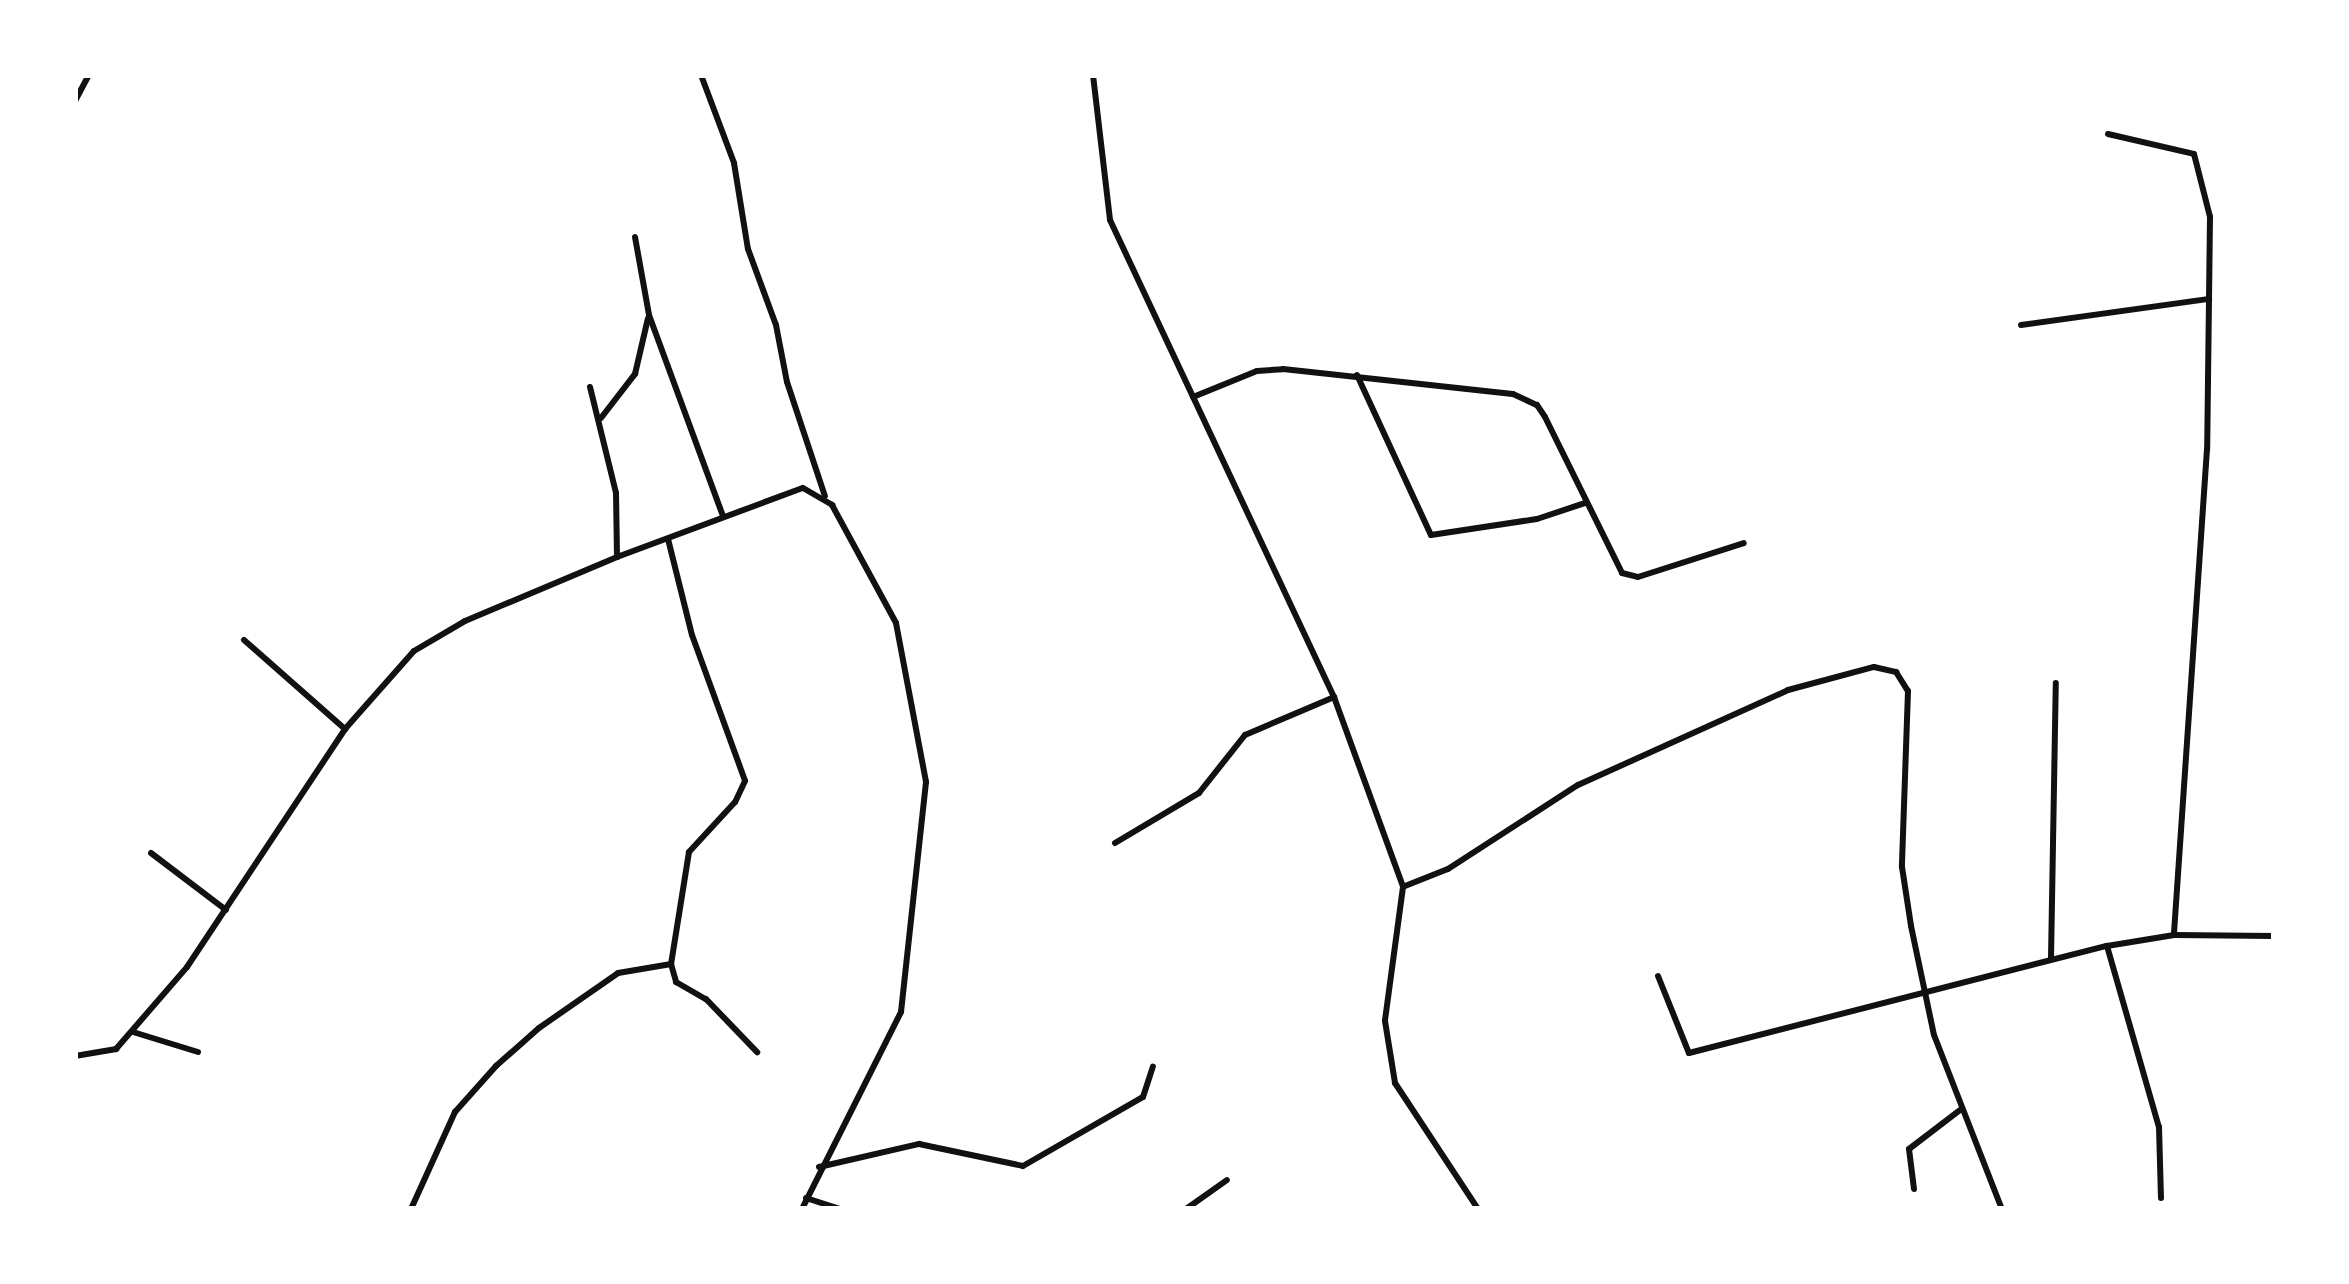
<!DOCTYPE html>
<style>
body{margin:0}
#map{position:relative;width:2349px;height:1284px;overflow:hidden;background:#fff;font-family:Poppins,sans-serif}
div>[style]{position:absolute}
.minor>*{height:6px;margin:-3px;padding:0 3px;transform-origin:3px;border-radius:3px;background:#111}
span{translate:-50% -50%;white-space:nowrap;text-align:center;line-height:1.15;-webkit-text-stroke:9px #fff;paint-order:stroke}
.frame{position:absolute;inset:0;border:78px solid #fff;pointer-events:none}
</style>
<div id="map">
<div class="minor">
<div style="left:701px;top:75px;width:94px;rotate:69.4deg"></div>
<div style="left:734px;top:163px;width:87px;rotate:80.8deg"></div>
<div style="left:748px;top:249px;width:81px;rotate:69.8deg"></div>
<div style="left:776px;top:325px;width:58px;rotate:79.1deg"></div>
<div style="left:787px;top:382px;width:120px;rotate:71.6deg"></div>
<div style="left:1093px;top:75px;width:146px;rotate:83.3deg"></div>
<div style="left:1110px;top:220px;width:527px;rotate:64.85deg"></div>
<div style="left:1334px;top:697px;width:202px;rotate:70deg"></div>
<div style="left:1403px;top:887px;width:135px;rotate:97.7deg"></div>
<div style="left:1385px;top:1021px;width:63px;rotate:80.8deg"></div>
<div style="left:1395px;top:1083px;width:151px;rotate:56.6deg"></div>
<div style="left:75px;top:101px;width:30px;rotate:-62deg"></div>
<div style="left:2108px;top:134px;width:88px;rotate:13.1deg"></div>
<div style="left:2194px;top:154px;width:65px;rotate:75.7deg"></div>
<div style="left:2210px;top:217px;width:232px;rotate:90.7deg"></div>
<div style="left:2207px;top:449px;width:487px;rotate:93.9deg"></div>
<div style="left:635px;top:237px;width:79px;rotate:79.8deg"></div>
<div style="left:649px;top:315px;width:214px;rotate:69.8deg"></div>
<div style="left:2021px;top:325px;width:190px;rotate:-7.9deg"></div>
<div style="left:1357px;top:375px;width:176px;rotate:65.2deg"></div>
<div style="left:1431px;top:535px;width:107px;rotate:-8.6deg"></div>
<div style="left:1537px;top:519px;width:51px;rotate:-18.4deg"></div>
<div style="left:590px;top:387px;width:109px;rotate:76.2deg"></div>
<div style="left:616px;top:493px;width:64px;rotate:89.1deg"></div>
<div style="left:1193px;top:397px;width:69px;rotate:-22.1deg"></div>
<div style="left:1257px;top:371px;width:26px;rotate:-4deg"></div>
<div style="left:1283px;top:369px;width:231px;rotate:6.2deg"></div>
<div style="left:1513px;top:394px;width:26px;rotate:25deg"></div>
<div style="left:1537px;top:405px;width:14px;rotate:56deg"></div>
<div style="left:1545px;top:417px;width:174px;rotate:63.7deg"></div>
<div style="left:1622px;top:573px;width:16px;rotate:14deg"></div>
<div style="left:1638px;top:577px;width:111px;rotate:-17.8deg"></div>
<div style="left:601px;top:418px;width:56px;rotate:-52.3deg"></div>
<div style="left:635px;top:374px;width:57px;rotate:-76.9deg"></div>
<div style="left:668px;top:539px;width:99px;rotate:76deg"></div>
<div style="left:692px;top:635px;width:155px;rotate:70deg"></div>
<div style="left:745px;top:781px;width:23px;rotate:115deg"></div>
<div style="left:735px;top:802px;width:68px;rotate:132.6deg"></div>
<div style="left:689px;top:852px;width:113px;rotate:99.1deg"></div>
<div style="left:671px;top:964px;width:19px;rotate:74deg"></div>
<div style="left:676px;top:982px;width:34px;rotate:30deg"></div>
<div style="left:706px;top:999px;width:74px;rotate:46.1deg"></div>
<div style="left:244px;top:640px;width:135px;rotate:41.4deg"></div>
<div style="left:1115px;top:843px;width:98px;rotate:-30.8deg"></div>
<div style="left:1199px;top:793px;width:74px;rotate:-51.6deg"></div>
<div style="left:1245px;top:735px;width:97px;rotate:-23.1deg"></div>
<div style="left:151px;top:853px;width:94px;rotate:37.2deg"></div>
<div style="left:1405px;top:886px;width:46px;rotate:-21.6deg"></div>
<div style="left:1448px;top:869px;width:155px;rotate:-32.9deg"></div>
<div style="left:1578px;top:785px;width:230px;rotate:-24.3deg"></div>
<div style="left:1788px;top:690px;width:89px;rotate:-15deg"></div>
<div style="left:1874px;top:667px;width:23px;rotate:13deg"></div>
<div style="left:1896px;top:672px;width:22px;rotate:58deg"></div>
<div style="left:1908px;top:691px;width:176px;rotate:92deg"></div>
<div style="left:1902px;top:867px;width:60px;rotate:81.3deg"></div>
<div style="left:1911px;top:926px;width:111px;rotate:78.1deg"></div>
<div style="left:1934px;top:1035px;width:187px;rotate:68.7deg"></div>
<div style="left:2107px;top:946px;width:188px;rotate:74deg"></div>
<div style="left:2159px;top:1127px;width:71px;rotate:88.4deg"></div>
<div style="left:2051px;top:958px;width:275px;rotate:-89deg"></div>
<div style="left:1658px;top:976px;width:83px;rotate:68.1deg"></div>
<div style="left:1689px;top:1053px;width:431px;rotate:-14.4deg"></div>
<div style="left:2107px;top:946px;width:68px;rotate:-9.3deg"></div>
<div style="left:2174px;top:935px;width:100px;rotate:0.6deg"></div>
<div style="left:133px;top:1032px;width:68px;rotate:17.1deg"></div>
<div style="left:75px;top:1056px;width:42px;rotate:-9.7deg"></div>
<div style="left:116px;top:1049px;width:108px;rotate:-49.1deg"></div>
<div style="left:187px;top:967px;width:286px;rotate:-56.4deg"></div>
<div style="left:345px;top:729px;width:104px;rotate:-48.5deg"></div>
<div style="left:414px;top:651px;width:59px;rotate:-30.5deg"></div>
<div style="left:465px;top:621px;width:165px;rotate:-22.8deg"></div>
<div style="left:617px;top:557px;width:198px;rotate:-20.4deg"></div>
<div style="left:803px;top:488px;width:34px;rotate:30deg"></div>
<div style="left:832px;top:505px;width:134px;rotate:61.5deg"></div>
<div style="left:896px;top:623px;width:162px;rotate:79.3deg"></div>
<div style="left:926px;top:782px;width:231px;rotate:96.2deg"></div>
<div style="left:901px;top:1012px;width:220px;rotate:116.7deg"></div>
<div style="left:819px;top:1167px;width:103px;rotate:-13deg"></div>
<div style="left:919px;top:1144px;width:106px;rotate:11.9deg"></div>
<div style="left:1023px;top:1166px;width:138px;rotate:-29.9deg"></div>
<div style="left:1143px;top:1097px;width:32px;rotate:-72deg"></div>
<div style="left:1914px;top:1189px;width:40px;rotate:-97.1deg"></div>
<div style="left:1909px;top:1149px;width:64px;rotate:-37.4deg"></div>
<div style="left:806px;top:1198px;width:36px;rotate:18deg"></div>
<div style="left:411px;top:1209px;width:107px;rotate:-65.6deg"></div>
<div style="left:455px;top:1112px;width:62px;rotate:-48.3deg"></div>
<div style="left:496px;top:1066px;width:57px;rotate:-41.5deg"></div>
<div style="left:539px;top:1028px;width:96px;rotate:-34.8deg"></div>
<div style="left:618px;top:973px;width:54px;rotate:-9.6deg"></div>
<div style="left:1186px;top:1209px;width:50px;rotate:-35.3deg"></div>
</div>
<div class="frame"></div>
</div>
